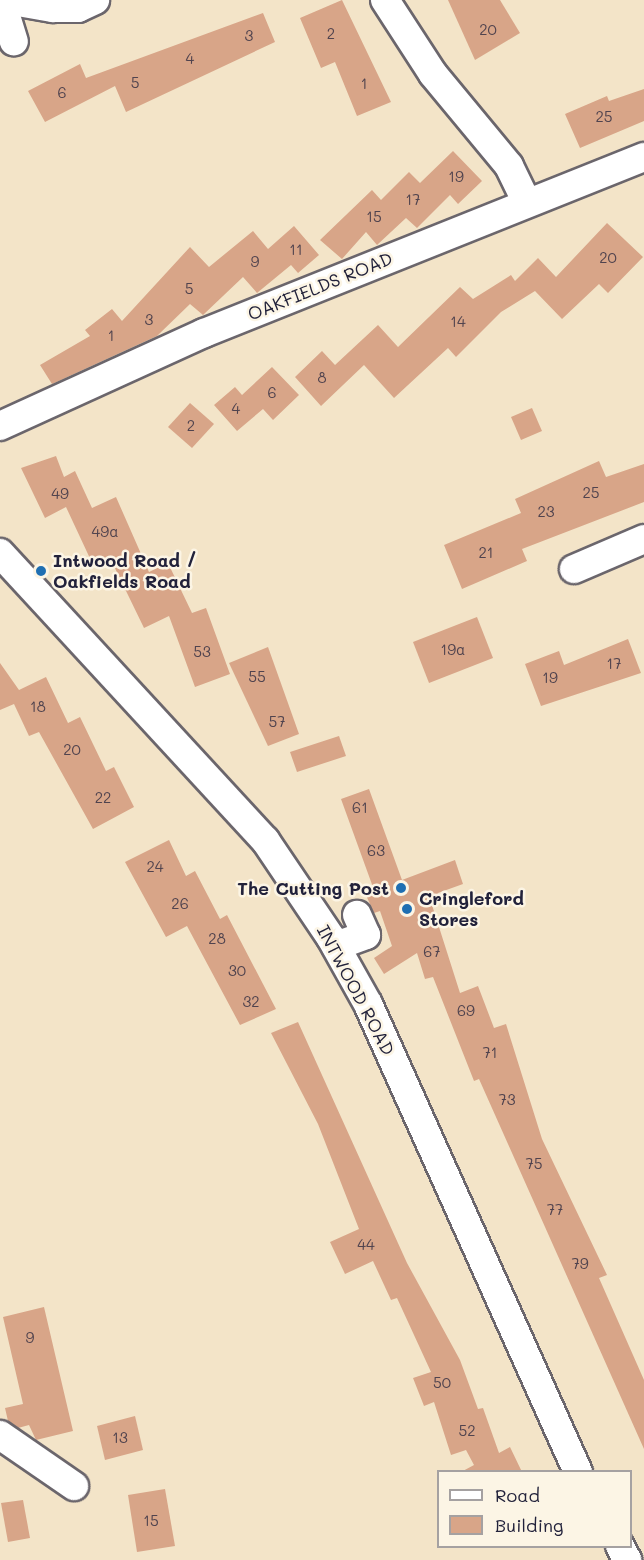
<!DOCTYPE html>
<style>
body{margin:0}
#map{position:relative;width:644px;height:1560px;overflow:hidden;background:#f3e4c8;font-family:Mali,sans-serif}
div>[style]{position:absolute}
.building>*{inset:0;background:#d8a588}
.roads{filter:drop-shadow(2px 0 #6b666c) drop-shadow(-2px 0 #6b666c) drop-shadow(0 2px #6b666c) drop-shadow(0 -2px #6b666c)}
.minor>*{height:28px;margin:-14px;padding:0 14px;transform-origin:14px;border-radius:14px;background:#fff}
.dots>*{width:16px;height:16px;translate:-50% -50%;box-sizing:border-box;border:3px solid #fcf5e5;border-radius:50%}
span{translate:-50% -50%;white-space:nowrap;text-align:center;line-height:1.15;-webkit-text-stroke:5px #fcf5e5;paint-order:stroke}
.number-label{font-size:15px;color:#50434e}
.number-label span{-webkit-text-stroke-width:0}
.street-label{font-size:18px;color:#22223b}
.poi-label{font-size:18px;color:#22223b;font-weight:700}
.left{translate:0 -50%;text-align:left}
.right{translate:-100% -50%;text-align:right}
.legend{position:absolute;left:437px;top:1470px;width:195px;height:78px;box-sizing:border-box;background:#fcf5e5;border:2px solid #a5a1a1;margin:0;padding:8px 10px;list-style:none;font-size:18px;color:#22223b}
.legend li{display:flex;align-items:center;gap:12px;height:30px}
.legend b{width:30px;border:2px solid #a5a1a1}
</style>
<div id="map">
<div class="building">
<div style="clip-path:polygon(342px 0,391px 102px,357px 116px,335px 62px,321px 68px,300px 18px)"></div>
<div style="clip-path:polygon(448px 0,500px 0,520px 33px,475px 60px)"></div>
<div style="clip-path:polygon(263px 13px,275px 42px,126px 112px,115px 86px,45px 122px,28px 91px,80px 64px,86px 78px)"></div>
<div style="clip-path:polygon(644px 89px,644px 121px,580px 148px,565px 114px,607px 96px,609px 101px)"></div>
<div style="clip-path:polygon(453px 151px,482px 181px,458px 204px,450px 195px,417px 228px,406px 218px,377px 245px,366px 232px,342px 259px,320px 240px,372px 190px,381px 200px,409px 172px,420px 183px)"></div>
<div style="clip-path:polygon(607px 223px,643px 257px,608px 293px,599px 284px,562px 319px,535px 291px,501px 312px,456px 357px,448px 348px,394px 398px,364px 365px,321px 406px,295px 377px,322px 351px,335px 365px,378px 325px,398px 347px,460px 287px,473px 299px,511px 275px,515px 281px,538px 258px,556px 277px)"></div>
<div style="clip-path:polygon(294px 226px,319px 255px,298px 273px,291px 265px,257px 293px,243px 277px,203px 315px,190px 304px,157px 336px,52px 384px,40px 365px,90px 336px,85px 330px,112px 309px,122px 321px,190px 247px,209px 267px,253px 231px,268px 249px)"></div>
<div style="clip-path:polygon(272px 367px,299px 395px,273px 420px,263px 409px,237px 431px,214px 405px,235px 387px,242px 395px)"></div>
<div style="clip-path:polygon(190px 403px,214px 424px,192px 448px,168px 427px)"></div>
<div style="clip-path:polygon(532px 408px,542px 431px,521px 440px,511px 417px)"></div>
<div style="clip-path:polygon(56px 456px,64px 477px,75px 471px,92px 508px,116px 497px,149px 572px,168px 563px,192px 613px,206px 608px,230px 674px,195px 687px,169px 616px,144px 628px,111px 560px,94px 567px,66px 507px,45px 518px,21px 468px)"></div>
<div style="clip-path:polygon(599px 461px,606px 477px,644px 464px,644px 502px,522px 549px,527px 561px,462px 589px,444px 545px,521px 513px,515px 499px)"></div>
<div style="clip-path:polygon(477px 617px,493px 658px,429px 683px,413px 642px)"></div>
<div style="clip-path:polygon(628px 639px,641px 673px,541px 706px,525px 664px,559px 651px,564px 665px)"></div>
<div style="clip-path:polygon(268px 647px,299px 734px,268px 746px,229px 663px)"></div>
<div style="clip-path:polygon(0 663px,19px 690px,46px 677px,68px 723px,80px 717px,106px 771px,114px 767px,134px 807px,93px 829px,39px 732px,29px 736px,14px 704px,0 710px)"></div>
<div style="clip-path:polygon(339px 736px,346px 756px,297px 772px,290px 752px)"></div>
<div style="clip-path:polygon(369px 789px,402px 880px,455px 860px,463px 884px,438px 893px,442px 901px,432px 905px,460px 993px,478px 986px,494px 1028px,506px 1024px,542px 1139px,607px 1275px,599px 1278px,644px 1380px,644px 1449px,479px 1079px,474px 1081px,433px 977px,425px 979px,417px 953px,384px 974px,374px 958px,392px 946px,380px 911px,374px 913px,365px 893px,374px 890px,341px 799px)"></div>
<div style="clip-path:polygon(169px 840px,186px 876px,195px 871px,220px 919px,227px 915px,276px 1009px,240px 1025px,187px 926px,166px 937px,125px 862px)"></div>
<div style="clip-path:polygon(298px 1022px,407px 1263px,460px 1360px,478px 1409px,483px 1408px,499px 1453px,510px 1447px,522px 1472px,461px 1472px,474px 1465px,466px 1450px,451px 1455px,434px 1402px,424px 1406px,413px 1378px,431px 1372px,397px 1298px,391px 1300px,373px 1261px,345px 1274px,330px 1242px,359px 1229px,318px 1124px,271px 1033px)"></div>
<div style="clip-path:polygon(44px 1307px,73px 1431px,36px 1440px,29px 1425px,18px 1428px,8px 1421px,5px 1408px,23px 1404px,3px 1317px)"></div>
<div style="clip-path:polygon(135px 1416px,143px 1450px,105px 1460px,97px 1426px)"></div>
<div style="clip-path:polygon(165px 1489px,175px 1546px,137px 1552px,128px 1495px)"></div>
<div style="clip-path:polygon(23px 1500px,30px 1538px,8px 1542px,1px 1503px)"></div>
</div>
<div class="roads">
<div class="minor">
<div style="left:1px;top:0;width:6px;rotate:72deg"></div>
<div style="left:3px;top:6px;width:16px;rotate:-15deg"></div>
<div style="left:18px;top:2px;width:36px;rotate:10deg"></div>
<div style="left:53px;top:8px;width:25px"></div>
<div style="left:78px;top:8px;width:19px;rotate:-25deg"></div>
<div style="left:385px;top:0;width:88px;rotate:57deg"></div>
<div style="left:433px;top:74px;width:119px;rotate:50.4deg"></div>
<div style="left:509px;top:166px;width:41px;rotate:64.1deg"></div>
<div style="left:3px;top:6px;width:37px;rotate:73deg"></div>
<div style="left:0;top:426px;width:224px;rotate:-24.5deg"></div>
<div style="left:204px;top:333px;width:474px;rotate:-21.8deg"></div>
<div style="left:0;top:553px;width:391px;rotate:47.3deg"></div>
<div style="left:265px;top:840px;width:118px;rotate:56deg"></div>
<div style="left:331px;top:938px;width:76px;rotate:60.7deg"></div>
<div style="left:368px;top:1004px;width:513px;rotate:65.83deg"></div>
<div style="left:574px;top:569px;width:76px;rotate:-23.2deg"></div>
<div style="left:336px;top:946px;width:32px;rotate:-20deg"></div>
<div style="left:366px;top:935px;width:22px;rotate:-114deg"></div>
<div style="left:0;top:1435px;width:90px;rotate:34.6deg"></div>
<div style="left:620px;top:1546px;width:16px;rotate:63deg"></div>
</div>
</div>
<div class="dots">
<div style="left:41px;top:571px;background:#1f6fb2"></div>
<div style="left:401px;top:888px;background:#1f6fb2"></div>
<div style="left:407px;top:909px;background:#1f6fb2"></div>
</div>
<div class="number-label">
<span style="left:488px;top:30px">20</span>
<span style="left:331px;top:34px">2</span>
<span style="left:249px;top:36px">3</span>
<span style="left:190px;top:59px">4</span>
<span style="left:135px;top:83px">5</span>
<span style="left:364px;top:84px">1</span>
<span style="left:62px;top:93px">6</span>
<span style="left:604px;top:117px">25</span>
<span style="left:456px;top:177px">19</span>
<span style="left:413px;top:200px">17</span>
<span style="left:374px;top:217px">15</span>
<span style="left:296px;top:250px">11</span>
<span style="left:608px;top:258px">20</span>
<span style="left:255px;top:262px">9</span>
<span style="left:189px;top:289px">5</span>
<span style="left:149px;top:320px">3</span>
<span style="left:458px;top:322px">14</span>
<span style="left:111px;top:336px">1</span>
<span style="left:322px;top:378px">8</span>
<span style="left:272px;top:393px">6</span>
<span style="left:236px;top:409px">4</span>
<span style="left:191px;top:426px">2</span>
<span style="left:591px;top:493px">25</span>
<span style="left:60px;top:494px">49</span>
<span style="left:546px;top:512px">23</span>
<span style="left:105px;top:532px">49a</span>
<span style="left:486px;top:553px">21</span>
<span style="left:453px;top:650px">19a</span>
<span style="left:202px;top:652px">53</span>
<span style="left:614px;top:664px">17</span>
<span style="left:257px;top:677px">55</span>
<span style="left:550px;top:678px">19</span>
<span style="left:38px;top:707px">18</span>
<span style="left:277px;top:722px">57</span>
<span style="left:72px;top:750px">20</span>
<span style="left:103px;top:798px">22</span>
<span style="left:360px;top:808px">61</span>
<span style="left:376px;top:851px">63</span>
<span style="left:155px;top:867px">24</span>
<span style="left:180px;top:904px">26</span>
<span style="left:217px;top:939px">28</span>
<span style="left:432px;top:952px">67</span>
<span style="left:237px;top:971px">30</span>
<span style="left:251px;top:1002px">32</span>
<span style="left:466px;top:1011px">69</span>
<span style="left:490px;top:1053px">71</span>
<span style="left:507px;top:1100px">73</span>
<span style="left:534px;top:1164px">75</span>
<span style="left:555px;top:1210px">77</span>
<span style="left:366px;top:1245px">44</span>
<span style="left:580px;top:1264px">79</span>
<span style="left:30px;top:1338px">9</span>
<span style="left:442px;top:1383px">50</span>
<span style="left:467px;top:1431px">52</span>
<span style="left:120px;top:1438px">13</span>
<span style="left:151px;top:1521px">15</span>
</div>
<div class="street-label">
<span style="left:320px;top:286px;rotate:-22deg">OAKFIELDS ROAD</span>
<span style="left:356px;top:990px;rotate:62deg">INTWOOD ROAD</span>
</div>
<div class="poi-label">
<span class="left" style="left:53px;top:571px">Intwood Road /<br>Oakfields Road</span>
<span class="right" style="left:389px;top:888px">The Cutting Post</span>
<span class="left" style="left:419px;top:909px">Cringleford<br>Stores</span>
</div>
<ul class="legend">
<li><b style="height:8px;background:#fff"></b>Road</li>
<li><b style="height:16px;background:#d8a588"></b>Building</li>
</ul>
</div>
